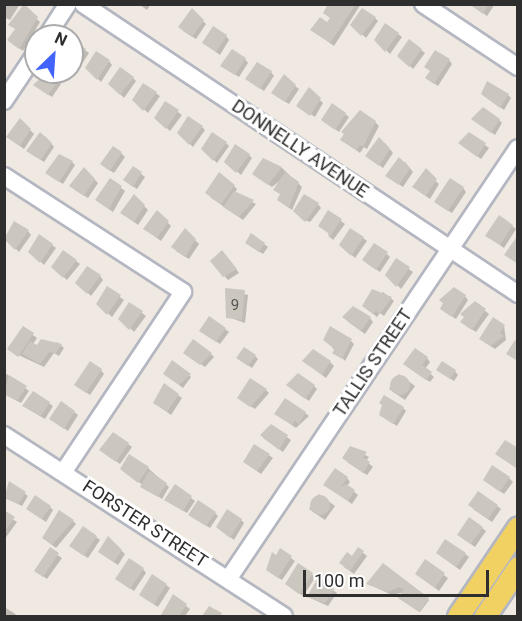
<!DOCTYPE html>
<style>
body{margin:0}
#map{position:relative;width:522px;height:621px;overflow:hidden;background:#efe9e1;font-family:Roboto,sans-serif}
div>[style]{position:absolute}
.shadow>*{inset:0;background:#0003}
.building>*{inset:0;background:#cbc7bf}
.round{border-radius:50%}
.roads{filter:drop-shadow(2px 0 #b4b7c1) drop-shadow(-2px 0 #b4b7c1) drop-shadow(0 2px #b4b7c1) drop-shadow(0 -2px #b4b7c1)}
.minor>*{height:16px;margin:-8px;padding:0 8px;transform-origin:8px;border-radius:8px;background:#fff}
.major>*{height:21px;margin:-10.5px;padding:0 10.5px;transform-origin:10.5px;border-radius:10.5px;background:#f2d163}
span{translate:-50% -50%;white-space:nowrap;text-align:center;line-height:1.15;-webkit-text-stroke:6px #fff;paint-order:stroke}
.number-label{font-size:15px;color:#555452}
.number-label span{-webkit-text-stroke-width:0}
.street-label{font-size:18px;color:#2e2e2e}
.frame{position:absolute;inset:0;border:6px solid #2e2e2e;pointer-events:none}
.north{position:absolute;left:24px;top:24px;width:60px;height:60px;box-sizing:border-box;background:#fff;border:2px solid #ababab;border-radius:50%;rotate:25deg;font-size:16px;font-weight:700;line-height:24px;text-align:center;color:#2e2e2e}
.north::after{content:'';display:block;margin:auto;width:21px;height:27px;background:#4264fb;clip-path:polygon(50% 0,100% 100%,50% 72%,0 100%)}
.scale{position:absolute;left:303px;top:570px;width:186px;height:27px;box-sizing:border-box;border:3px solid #2e2e2e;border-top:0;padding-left:8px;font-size:18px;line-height:21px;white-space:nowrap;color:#2e2e2e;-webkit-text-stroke:4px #fff;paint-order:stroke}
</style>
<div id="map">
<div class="shadow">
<div style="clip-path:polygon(4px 4px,20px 4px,10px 20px,4px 17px)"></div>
<div style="clip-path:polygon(139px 4px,151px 4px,147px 10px)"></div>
<div style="clip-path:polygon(330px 4px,361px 4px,334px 46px,316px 33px,332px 18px)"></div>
<div style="clip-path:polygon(471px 4px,495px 4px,487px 16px)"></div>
<div style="clip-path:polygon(23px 6px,40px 22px,23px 51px,13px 44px)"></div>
<div style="clip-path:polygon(375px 18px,378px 21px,366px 38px,352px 25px)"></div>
<div style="clip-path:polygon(203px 21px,206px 24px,196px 39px,183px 31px)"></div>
<div style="clip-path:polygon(398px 34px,402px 37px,390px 54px,376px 40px)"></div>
<div style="clip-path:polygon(226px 36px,229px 40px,220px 55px,204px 43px)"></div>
<div style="clip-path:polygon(409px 41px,425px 53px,413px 69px,399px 56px)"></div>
<div style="clip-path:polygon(74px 42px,89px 53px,78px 70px,72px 67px)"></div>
<div style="clip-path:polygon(245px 59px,248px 63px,239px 77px,226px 69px)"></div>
<div style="clip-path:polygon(449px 60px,452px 64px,438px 86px,431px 81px)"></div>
<div style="clip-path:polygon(109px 61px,112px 65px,101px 82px,87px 68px)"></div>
<div style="clip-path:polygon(271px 72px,274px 76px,264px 91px,251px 82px)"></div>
<div style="clip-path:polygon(133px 78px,136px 81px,124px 98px,110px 84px)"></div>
<div style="clip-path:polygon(58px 81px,61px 84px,52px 97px,38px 88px)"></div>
<div style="clip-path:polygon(143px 85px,160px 96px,148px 113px,134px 100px)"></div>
<div style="clip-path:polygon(295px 86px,299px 89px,289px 104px,276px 96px)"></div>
<div style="clip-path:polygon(508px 95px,511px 98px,504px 110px,486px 97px)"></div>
<div style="clip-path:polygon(320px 100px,323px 103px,315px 117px,300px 107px)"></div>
<div style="clip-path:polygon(165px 103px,182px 115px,170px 131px,156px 118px)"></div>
<div style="clip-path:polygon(345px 114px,349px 117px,339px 132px,323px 120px)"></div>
<div style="clip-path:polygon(20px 120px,34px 134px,24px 149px,11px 140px)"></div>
<div style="clip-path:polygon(499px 120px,502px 123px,495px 135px,476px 122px)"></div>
<div style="clip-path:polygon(375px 122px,379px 126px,367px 149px,364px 147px,360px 153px,346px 143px)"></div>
<div style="clip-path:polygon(202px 127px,205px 130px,193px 147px,179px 133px)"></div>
<div style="clip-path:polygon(470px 134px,489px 148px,481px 159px,462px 145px)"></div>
<div style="clip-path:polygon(38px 135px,46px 137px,54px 147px,44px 162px,31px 154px)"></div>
<div style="clip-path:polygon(226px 143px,229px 146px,217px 163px,203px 149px)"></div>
<div style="clip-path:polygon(385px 143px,393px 153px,383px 168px,367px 156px)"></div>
<div style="clip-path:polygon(121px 153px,125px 157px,114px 173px,106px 168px)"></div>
<div style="clip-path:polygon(249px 155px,252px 158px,241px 175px,226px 162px)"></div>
<div style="clip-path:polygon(263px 160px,282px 168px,302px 187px,292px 210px,282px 203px,282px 179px,272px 187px,258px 177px)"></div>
<div style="clip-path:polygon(397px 161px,405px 162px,413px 172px,403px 187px,391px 179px)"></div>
<div style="clip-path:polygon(72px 162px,75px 165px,63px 184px,50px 176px)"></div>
<div style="clip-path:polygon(134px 168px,145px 177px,137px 189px,129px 184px)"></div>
<div style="clip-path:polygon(84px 169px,98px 183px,88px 198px,75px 190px)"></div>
<div style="clip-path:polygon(433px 179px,439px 184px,430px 199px,417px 190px)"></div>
<div style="clip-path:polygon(111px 180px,125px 191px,113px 212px,100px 203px)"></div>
<div style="clip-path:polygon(234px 186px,237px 189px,235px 193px,256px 204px,243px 220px,210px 197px)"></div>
<div style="clip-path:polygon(463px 188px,466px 192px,452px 213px,439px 205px)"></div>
<div style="clip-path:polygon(134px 196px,148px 210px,138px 225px,122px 213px)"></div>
<div style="clip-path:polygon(318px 204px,321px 208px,310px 222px,300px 218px)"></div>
<div style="clip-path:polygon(157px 212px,171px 226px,161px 241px,149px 232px)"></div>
<div style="clip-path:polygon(329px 212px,345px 224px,333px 240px,330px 237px)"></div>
<div style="clip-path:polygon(512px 226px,516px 229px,504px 248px,491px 239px)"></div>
<div style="clip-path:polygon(185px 230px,199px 244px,189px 259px,176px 251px)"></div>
<div style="clip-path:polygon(28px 231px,31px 235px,19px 252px,5px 238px)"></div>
<div style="clip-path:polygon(363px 238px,367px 241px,355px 258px,341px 245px)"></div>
<div style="clip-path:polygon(264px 244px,268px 247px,263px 254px,250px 246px)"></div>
<div style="clip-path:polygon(52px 245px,56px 248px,44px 265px,30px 251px)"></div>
<div style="clip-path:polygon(387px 254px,390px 257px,380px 272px,368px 264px)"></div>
<div style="clip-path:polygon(226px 256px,239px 273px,228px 280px,212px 262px)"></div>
<div style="clip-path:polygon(396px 260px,413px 272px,401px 289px,387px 275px)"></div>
<div style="clip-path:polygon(76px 261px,80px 264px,67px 280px,53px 267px)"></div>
<div style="clip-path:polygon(100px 276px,103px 280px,91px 296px,77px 283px)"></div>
<div style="clip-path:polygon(107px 288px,124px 300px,112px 317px,98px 304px)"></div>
<div style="clip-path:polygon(227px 290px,248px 295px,245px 323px,228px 317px)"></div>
<div style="clip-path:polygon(383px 292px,394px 301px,384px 316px,380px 313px,377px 317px,367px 309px)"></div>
<div style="clip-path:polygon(465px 296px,468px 300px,456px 319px,445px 312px)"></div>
<div style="clip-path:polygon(475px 303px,489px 314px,476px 332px,466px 326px)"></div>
<div style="clip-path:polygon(130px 304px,146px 316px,134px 332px,120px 318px)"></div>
<div style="clip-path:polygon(370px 318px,373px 322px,365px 334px,347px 321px)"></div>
<div style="clip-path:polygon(504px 326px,506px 340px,495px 349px,484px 342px)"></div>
<div style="clip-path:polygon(23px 328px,37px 338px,33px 344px,38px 347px,54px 346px,57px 342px,64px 348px,59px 356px,54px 353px,44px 367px,12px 352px)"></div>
<div style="clip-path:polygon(225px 329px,229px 332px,220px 344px,205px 334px)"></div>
<div style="clip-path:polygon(351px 341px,354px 344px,345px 361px,327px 342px)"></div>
<div style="clip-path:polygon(211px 354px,214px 357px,205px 367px,189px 356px)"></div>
<div style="clip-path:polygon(255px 356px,258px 359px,252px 368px,242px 361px)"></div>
<div style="clip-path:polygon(427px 358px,430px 362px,425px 369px,434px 377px,430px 382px,409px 368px)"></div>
<div style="clip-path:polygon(330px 362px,334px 366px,326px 378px,308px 364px)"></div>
<div style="clip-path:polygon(101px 370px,104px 374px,90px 395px,80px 388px)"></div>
<div style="clip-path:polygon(455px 371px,458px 375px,454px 381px,441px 373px)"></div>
<div style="clip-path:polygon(4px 372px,29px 391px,21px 403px,4px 394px)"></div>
<div style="clip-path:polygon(165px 374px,188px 374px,191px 377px,183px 388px)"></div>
<div style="clip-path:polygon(399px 374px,415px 386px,405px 400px,389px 389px)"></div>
<div style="clip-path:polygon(314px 386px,317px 389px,309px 401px,292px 388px)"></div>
<div style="clip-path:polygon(266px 390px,269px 393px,255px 409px,242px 401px)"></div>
<div style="clip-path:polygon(34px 393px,53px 406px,45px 419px,28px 409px)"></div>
<div style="clip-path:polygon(178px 395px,182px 398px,171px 415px,155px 403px)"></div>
<div style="clip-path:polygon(403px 408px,406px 411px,397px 426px,385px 418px)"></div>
<div style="clip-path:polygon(74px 412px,78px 415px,68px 431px,55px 422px)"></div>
<div style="clip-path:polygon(305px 413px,309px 416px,296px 428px,280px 417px)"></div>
<div style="clip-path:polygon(271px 426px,291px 440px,283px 452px,263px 438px)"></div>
<div style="clip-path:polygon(128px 444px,132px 447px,120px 464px,104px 453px)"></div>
<div style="clip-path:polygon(255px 446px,273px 458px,261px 474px,244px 462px)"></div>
<div style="clip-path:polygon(350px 448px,369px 457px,366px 461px,373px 467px,367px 475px,347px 462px)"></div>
<div style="clip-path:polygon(148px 468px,169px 487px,162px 499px,125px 472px)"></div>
<div style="clip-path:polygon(347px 478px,350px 482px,347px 486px,358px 495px,352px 504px,329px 488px)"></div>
<div style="clip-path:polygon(509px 478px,513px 482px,504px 494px,488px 483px)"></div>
<div style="clip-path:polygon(10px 483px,28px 496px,22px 506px,4px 497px)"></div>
<div style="clip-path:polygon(175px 486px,195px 501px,187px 513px,170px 503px)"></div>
<div style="clip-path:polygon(319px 494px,335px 506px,325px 520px,309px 509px)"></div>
<div style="clip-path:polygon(497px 506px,501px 509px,492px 522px,473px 509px)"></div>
<div style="clip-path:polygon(50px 507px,53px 510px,46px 522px,31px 512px)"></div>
<div style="clip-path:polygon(215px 513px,218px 516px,210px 528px,190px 515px)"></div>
<div style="clip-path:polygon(4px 514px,17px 522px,4px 540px)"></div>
<div style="clip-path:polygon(241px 520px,244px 523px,234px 540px,221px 530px)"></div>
<div style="clip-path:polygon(73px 521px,76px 524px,56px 548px,47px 541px)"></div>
<div style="clip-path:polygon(482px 528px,486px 531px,475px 547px,462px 538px)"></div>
<div style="clip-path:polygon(96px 537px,100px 540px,88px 558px,74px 549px)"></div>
<div style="clip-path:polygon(109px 539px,125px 554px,118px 565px,103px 555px)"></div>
<div style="clip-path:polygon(358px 549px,367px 556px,354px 574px,344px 567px)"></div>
<div style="clip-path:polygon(50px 550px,62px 558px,47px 579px,40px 574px)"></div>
<div style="clip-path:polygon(281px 551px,295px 561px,282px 580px,271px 573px)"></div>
<div style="clip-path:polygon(437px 553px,465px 554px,469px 557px,460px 570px)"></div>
<div style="clip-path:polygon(425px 562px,448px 578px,439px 591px,417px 574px)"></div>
<div style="clip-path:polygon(383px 565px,429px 600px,420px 612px,401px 599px,405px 592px,392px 595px,368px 584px)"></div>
<div style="clip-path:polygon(143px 569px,146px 573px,134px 591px,121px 582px)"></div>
<div style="clip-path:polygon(312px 574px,315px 578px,303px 596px,290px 587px)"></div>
<div style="clip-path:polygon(166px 585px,170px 588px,158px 607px,144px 598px)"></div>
<div style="clip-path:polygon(333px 590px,337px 593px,328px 606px,308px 597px)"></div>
<div style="clip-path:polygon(173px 596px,190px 609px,185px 616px,161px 615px)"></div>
<div style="clip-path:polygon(4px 607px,14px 613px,17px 616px,4px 616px)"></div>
</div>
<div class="building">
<div style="clip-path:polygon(24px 4px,38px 17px,19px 49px,7px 40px,15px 29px,8px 25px)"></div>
<div style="clip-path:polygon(328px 4px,356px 4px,330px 43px,310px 30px,320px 17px,327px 22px,330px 18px,323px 13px)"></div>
<div style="clip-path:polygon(469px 4px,489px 4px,483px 14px)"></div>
<div style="clip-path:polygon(192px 8px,204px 20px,192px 37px,178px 27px)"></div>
<div style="clip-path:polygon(362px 8px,376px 17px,361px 36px,350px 25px)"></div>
<div style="clip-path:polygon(385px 23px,399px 33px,385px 52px,374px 40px)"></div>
<div style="clip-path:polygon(213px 26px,227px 35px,216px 52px,202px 43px)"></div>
<div style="clip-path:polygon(409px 39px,422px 49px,409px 67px,397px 56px)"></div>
<div style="clip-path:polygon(74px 40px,86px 49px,74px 68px,72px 43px)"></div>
<div style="clip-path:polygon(232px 49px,246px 58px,235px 75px,220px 66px)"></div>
<div style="clip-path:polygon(435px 50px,450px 59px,434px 84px,425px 78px,430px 71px,424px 67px)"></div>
<div style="clip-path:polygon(96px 51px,110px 60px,97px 80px,85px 68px)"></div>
<div style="clip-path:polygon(257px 62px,272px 71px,260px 89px,245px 79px)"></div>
<div style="clip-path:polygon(120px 67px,134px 77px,120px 95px,108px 84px)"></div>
<div style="clip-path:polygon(47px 72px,59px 80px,48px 95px,33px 85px)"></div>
<div style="clip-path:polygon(284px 74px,296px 85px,285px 102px,271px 93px)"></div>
<div style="clip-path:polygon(487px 81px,509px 94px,500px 108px,481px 94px)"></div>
<div style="clip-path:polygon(143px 83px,157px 92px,143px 111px,132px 100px)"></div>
<div style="clip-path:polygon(309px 87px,321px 98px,310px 116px,296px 106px)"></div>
<div style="clip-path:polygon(165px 101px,179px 110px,166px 129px,154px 118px)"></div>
<div style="clip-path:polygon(332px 103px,346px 113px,335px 130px,321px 120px)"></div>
<div style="clip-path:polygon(483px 107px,500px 119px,491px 133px,471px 119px)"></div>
<div style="clip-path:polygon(360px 110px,376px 121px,363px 147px,360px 145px,356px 150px,340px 140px,344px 134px,341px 132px)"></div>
<div style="clip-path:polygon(188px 116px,203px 126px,189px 145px,177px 133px)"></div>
<div style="clip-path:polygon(20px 118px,31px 129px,20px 146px,6px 137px)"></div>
<div style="clip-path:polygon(40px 132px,52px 143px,41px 160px,26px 151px)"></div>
<div style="clip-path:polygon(212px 132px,227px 142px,213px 161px,201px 149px)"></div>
<div style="clip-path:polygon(469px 132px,486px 143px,477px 157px,458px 143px)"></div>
<div style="clip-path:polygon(379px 137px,390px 149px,379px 166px,365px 156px)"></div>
<div style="clip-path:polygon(235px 144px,250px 154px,236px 173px,224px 162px)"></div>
<div style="clip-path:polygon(113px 146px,122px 152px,110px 171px,100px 164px)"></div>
<div style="clip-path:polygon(59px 154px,73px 161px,59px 182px,45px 173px)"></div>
<div style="clip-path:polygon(399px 157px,410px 168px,399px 185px,385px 176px)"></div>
<div style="clip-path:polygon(263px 158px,282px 167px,268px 185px,252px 174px)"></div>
<div style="clip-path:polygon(133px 166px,142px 172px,133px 187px,123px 180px)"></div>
<div style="clip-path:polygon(84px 167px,95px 179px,84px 196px,69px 186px)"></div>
<div style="clip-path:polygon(426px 168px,437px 179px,426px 196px,412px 187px)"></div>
<div style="clip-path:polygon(219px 172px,235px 185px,221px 204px,205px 193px)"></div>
<div style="clip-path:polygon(285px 172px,299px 182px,289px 208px,277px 200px,280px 194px,273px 190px)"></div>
<div style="clip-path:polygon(110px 178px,122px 186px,109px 209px,95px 200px)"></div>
<div style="clip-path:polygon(450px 178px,464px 187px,448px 211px,434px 202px)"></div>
<div style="clip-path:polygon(234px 191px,254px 200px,239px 217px,223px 207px)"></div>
<div style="clip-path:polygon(134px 194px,145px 205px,134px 222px,120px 213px)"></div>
<div style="clip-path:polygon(304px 194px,319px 203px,305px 222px,293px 211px)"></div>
<div style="clip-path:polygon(157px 210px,169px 221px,157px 238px,143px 229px)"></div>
<div style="clip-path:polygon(328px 210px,342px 219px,329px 238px,328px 233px,318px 226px)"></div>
<div style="clip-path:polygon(499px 215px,513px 225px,500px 245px,485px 236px)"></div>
<div style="clip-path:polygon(14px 221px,29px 230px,15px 250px,4px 239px)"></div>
<div style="clip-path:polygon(185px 228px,196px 239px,185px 257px,171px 247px)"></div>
<div style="clip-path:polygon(350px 228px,364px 237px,351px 256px,339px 245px)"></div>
<div style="clip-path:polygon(251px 233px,265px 243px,259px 252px,245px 243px)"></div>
<div style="clip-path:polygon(39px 234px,53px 244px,40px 263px,28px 252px)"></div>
<div style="clip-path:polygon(518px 235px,518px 264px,504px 255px)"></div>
<div style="clip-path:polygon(374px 243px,388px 252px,376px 270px,362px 260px)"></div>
<div style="clip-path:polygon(63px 250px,77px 260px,63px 278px,51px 267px)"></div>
<div style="clip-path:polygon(222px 250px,237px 269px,223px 277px,210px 261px)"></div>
<div style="clip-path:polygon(396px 258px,410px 267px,396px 287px,385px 275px)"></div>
<div style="clip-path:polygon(87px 266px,101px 275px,87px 294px,75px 283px)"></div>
<div style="clip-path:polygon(107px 286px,121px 295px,107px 315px,96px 304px)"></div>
<div style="clip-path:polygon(454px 287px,466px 295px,452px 317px,440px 309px,443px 303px,439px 300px)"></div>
<div style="clip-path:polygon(225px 288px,245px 290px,242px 320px,226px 318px)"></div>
<div style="clip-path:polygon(372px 289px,392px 297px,380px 314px,376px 311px,373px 314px,362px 306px)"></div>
<div style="clip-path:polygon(475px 301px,486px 309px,472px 330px,460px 322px,464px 317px,460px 314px)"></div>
<div style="clip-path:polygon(129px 302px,143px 311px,129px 330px,118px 319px)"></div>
<div style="clip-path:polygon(353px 306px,371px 317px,361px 331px,342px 317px)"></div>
<div style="clip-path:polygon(209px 316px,226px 328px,216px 342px,199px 331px)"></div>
<div style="clip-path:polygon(493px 317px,505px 325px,500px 333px,504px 336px,491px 346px,479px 339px)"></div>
<div style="clip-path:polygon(23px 326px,34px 333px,18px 357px,7px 349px)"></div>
<div style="clip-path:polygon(330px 326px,352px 339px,342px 359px,332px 353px,335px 349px,323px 340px)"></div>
<div style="clip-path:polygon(41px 339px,62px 344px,55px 354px,50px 351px,40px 364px,22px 354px,30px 341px,37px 345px)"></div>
<div style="clip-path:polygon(193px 339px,212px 353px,200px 365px,183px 353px)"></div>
<div style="clip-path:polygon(515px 340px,518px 342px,518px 361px,506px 354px)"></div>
<div style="clip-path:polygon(244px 347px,256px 355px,248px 366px,236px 358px)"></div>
<div style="clip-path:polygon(415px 348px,428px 357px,422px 365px,432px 372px,426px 380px,403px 364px)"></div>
<div style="clip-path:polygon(313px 349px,331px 361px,322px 375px,302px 361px)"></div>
<div style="clip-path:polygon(172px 360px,191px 374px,179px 385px,163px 374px)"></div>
<div style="clip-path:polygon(90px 361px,102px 369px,86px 393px,74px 385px)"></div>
<div style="clip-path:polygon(442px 361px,456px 370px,450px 379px,436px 370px)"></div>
<div style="clip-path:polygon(298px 373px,315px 385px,305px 399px,286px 385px)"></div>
<div class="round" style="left:390px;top:375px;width:20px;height:20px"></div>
<div style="clip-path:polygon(9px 375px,27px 386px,17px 401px,4px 394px)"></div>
<div style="clip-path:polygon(250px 378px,267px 389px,250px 407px,237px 398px)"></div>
<div style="clip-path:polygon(164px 383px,179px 394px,167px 412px,153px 403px)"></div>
<div style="clip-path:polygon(33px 391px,50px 402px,41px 416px,22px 406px)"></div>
<div style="clip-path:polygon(384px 395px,404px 407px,393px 424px,379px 415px,382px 405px,379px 403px)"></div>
<div style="clip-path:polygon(285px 398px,306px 412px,299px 424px,295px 421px,292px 425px,274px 414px)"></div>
<div style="clip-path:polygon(61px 401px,75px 411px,64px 429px,49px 419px)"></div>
<div style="clip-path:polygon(271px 424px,288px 435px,279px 450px,260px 435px)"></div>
<div style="clip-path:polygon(113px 432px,129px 443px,116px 462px,99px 450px)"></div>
<div style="clip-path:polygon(505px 440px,518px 448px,516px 468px,495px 454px)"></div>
<div style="clip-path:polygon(254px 444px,270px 454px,257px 471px,243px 462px)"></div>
<div style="clip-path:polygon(350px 446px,367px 452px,363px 457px,370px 462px,363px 473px,342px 458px)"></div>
<div style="clip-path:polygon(129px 454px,149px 467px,138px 483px,120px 469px)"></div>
<div style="clip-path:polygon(492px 465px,510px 477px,500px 492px,483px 480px)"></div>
<div style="clip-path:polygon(335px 468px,348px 477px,341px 487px,346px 484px,355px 490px,348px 501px,323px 485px)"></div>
<div style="clip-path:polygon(149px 471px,167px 483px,158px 497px,140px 487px)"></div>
<div style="clip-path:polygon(9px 481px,26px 492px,18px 504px,4px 498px)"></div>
<div style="clip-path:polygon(175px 484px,192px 496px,183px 511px,164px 500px)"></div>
<div style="clip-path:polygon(478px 491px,498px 505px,488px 519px,468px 505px)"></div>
<div class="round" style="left:310px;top:495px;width:20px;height:20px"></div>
<div style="clip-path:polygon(35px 495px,51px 506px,42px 519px,26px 509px)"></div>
<div style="clip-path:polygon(198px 500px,216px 512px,206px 526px,188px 515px)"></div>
<div style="clip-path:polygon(227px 509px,242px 519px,230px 538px,216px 527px)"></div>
<div style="clip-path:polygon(4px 510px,15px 517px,4px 532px)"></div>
<div style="clip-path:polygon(59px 510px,74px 520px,52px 545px,42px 538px)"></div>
<div style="clip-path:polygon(469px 517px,483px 527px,471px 544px,457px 535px)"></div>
<div style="clip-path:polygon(83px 526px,97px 536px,84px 556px,69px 546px)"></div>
<div style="clip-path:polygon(108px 536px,122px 550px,114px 562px,98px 552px)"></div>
<div style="clip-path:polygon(445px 539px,466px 553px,456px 567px,436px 553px)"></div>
<div style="clip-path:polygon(50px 547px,59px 553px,43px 577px,34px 571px)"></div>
<div style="clip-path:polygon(358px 547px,364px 551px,350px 571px,339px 563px,347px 552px,352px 556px)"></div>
<div style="clip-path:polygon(280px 548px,292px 556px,278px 578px,266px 570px,272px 552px,276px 555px)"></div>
<div style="clip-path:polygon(129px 558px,144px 568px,130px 589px,115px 579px)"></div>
<div style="clip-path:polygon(425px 559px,445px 573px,435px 588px,415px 574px)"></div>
<div style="clip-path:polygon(298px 563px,313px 573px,299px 594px,285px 584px)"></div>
<div style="clip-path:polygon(383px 563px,429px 598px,419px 612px,398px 598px,404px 590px,399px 587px,388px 592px,366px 584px)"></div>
<div style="clip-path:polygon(152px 574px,167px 584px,154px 604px,139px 595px)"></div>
<div style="clip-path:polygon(318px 577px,334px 589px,325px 603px,307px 597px)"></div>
<div style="clip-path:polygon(173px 594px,187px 604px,179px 616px,161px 616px)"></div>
<div style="clip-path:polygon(209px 606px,222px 613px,220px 616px,202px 616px)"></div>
</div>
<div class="roads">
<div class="minor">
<div style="left:83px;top:4px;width:523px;rotate:33.69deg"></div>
<div style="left:423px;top:4px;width:114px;rotate:33.6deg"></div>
<div style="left:47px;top:36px;width:38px;rotate:-57deg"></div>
<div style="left:4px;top:101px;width:58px;rotate:-56.3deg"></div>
<div style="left:4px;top:176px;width:213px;rotate:32.9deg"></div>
<div style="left:183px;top:292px;width:215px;rotate:123.6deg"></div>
<div style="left:4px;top:435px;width:333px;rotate:32.9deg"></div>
<div style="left:229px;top:578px;width:518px;rotate:-56.1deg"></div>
</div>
<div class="major">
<div style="left:458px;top:616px;width:107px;rotate:-56deg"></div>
<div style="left:485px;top:616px;width:59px;rotate:-56deg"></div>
</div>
</div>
<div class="number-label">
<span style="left:235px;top:306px">9</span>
</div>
<div class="street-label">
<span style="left:300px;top:149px;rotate:34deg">DONNELLY AVENUE</span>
<span style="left:373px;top:363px;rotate:-56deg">TALLIS STREET</span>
<span style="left:145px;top:524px;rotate:33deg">FORSTER STREET</span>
</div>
<div class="frame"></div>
<div class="north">N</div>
<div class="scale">100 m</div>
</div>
